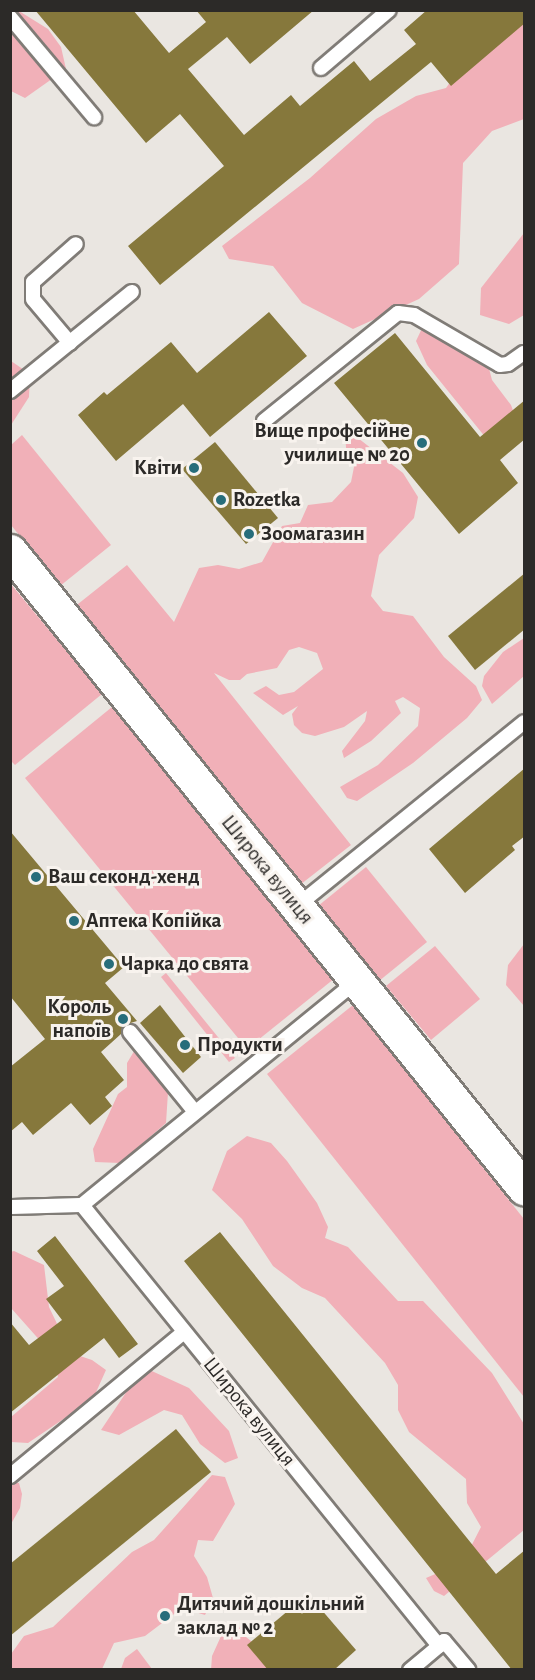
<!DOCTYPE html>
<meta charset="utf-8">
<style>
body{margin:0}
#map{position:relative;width:535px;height:1680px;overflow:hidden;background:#eae6e1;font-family:"Alegreya Sans",sans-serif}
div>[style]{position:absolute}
.green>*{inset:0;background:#f1b0b8}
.building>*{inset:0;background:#86783c}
.roads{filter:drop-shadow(2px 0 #807c77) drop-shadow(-2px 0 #807c77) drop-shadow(0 2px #807c77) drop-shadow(0 -2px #807c77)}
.service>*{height:14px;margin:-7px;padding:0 7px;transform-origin:7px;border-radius:7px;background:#fff}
.tertiary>*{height:33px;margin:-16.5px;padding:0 16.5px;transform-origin:16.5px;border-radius:16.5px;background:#fff}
.dots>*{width:16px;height:16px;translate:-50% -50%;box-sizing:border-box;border:3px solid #f8f3ee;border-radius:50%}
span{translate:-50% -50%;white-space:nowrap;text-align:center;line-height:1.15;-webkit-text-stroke:6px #f8f3ee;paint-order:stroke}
.poi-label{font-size:21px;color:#2c2a28;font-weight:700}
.right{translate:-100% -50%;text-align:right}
.left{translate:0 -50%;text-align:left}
.street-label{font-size:21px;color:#2c2a28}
.frame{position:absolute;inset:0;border:12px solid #2c2a28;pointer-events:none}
</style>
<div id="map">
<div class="green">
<div style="clip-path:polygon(10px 11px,19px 11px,48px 29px,61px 47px,66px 69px,25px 98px,11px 91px)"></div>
<div style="clip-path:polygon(524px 18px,524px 119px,492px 131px,463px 163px,459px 264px,419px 299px,353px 329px,302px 303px,273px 266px,229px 259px,222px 246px,310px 178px,376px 119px,416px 96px,446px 88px,468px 57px)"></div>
<div style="clip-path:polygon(524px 233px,524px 315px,509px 324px,480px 315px,481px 288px)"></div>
<div style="clip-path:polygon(424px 324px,449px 326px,486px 357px,492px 380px,511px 405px,517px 421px,486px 438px,427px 365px,416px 341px)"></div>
<div style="clip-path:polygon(11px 361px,30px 374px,29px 397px,11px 425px)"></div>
<div style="clip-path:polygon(345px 428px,403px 473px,418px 497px,414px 518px,379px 555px,371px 596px,383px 611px,413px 616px,444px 657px,476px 686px,482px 700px,467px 718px,413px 763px,357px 801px,347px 798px,340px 787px,378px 765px,418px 726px,420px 708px,403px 697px,395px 701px,401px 713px,371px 741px,344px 758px,342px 751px,365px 721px,367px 711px,344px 727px,315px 736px,302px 733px,294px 725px,292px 714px,298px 706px,283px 715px,253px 693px,266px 686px,279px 695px,294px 692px,323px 669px,317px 653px,299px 647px,289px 650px,277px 668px,247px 674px,240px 680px,229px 680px,214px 673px,351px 845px,296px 888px,73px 608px,127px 565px,174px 622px,199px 568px,218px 565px,239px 569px,262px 562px,282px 526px,300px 523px,308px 505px,332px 502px,351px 482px,354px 467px,346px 448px)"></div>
<div style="clip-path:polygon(22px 435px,111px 545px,60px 586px,11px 525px,11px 445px)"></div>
<div style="clip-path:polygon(10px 583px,102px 694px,15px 765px,10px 760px)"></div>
<div style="clip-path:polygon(524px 638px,524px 676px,492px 704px,482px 686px,484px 676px,503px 652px)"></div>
<div style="clip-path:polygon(112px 707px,335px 978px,247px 1049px,25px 778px)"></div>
<div style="clip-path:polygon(366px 867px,427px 942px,379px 981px,318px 906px)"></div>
<div style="clip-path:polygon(524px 944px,524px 1006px,506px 985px,508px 965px)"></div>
<div style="clip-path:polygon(435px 946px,480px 999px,431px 1040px,386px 986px)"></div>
<div style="clip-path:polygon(166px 973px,235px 1058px,229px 1062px,161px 977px)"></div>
<div style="clip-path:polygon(353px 1005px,524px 1219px,524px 1397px,267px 1074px)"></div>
<div style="clip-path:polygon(139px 1043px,160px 1055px,169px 1077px,166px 1123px,120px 1163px,95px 1162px,93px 1149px,118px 1094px,127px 1087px,127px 1063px)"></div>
<div style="clip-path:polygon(247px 1136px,271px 1143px,287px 1161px,317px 1203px,328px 1227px,325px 1238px,348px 1247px,398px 1301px,423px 1301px,492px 1373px,524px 1424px,524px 1530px,444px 1596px,434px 1591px,426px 1578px,463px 1562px,481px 1527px,467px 1503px,466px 1479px,409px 1432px,398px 1410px,398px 1385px,385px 1363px,325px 1298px,302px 1288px,273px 1266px,242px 1219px,212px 1190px,227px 1151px)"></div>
<div style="clip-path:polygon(14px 1251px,44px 1265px,49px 1307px,71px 1353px,92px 1360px,106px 1370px,93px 1399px,28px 1443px,11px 1442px,11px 1417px,58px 1377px,51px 1353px,11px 1308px,10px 1252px)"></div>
<div style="clip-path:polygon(143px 1367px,189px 1388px,229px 1431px,238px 1458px,225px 1463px,200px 1444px,182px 1415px,164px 1410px,119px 1435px,101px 1430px)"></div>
<div style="clip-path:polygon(212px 1475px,225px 1477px,235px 1504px,213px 1541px,198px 1540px,194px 1556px,207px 1577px,213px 1598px,205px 1615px,182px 1608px,145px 1636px,114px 1643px,102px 1669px,11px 1669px,11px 1654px,24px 1636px,53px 1627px,132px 1552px,154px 1540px)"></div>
<div style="clip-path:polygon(11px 1482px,19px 1483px,22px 1494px,20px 1508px,11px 1524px)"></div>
<div style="clip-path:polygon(238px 1625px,246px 1637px,270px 1656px,271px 1669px,211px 1670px,212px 1656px,222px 1634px)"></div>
<div style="clip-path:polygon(137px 1649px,152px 1669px,121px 1669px,125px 1658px)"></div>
</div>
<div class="building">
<div style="clip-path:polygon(35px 10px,133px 10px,169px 53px,206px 22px,196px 10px,314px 10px,250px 64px,227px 37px,188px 69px,244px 135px,291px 95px,300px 106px,354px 61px,370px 81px,416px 44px,404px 30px,427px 10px,525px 10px,525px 23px,451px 86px,431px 62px,160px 285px,128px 246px,224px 166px,180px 114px,146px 143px)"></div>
<div style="clip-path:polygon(269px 312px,307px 356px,210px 437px,183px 404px,116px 461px,78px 415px,104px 392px,107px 395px,171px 342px,197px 373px)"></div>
<div style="clip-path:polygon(395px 333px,480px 437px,525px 400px,525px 439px,500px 460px,518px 483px,459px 534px,334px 383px)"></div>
<div style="clip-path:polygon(215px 442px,278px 518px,246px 544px,182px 469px)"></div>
<div style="clip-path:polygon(525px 573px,525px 629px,475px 670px,448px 636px)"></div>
<div style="clip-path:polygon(525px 768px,525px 836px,512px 846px,515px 850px,465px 893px,429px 849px)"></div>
<div style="clip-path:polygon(10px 831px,124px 967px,105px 983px,137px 1021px,124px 1025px,121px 1034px,101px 1052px,124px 1080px,105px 1097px,112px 1106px,90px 1125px,71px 1103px,33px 1135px,22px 1122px,10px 1132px,10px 1067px,45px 1039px,10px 996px)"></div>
<div style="clip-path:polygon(160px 1005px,201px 1057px,183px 1073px,140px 1023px)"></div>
<div style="clip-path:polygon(220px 1232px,496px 1574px,525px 1550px,525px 1670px,512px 1670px,184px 1261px)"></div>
<div style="clip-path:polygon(55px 1236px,138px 1344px,119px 1358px,104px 1338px,10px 1413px,10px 1322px,29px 1345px,62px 1320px,46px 1299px,64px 1286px,37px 1251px)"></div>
<div style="clip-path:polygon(176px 1429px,211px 1472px,10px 1636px,10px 1564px)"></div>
<div style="clip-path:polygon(308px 1594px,356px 1650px,334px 1670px,268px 1670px,247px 1645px)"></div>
</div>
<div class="roads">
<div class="service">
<div style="left:10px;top:17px;width:131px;rotate:50deg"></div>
<div style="left:321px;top:68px;width:89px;rotate:-40.5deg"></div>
<div style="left:70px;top:343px;width:57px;rotate:-130.1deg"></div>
<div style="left:33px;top:299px;width:17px;rotate:-90deg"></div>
<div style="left:33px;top:282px;width:57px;rotate:-41.5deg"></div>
<div style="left:10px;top:391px;width:157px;rotate:-39.1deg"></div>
<div style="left:264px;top:421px;width:172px;rotate:-38.9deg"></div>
<div style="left:398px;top:313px;width:16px;rotate:7deg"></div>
<div style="left:414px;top:315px;width:99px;rotate:30.2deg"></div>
<div style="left:500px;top:365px;width:8px;rotate:-7deg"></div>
<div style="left:508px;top:364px;width:19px;rotate:-35deg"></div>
<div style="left:297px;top:906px;width:292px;rotate:-39deg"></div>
<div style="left:130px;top:1032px;width:103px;rotate:50.9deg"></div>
<div style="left:82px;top:1205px;width:355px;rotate:-39.2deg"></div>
<div style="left:10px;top:1207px;width:72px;rotate:-1.6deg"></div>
<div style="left:82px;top:1205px;width:567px;rotate:51.01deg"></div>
<div style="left:439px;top:1646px;width:38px;rotate:140deg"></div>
<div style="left:10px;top:1476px;width:226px;rotate:-39.6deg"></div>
<div style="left:439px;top:1646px;width:7px;rotate:-45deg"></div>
<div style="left:444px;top:1641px;width:38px;rotate:50deg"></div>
</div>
<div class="tertiary">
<div style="left:10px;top:551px;width:819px;rotate:51.1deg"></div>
</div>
</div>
<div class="dots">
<div style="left:422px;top:443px;background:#276d7b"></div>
<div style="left:194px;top:468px;background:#276d7b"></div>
<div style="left:221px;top:500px;background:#276d7b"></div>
<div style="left:249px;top:534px;background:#276d7b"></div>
<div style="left:36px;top:877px;background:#276d7b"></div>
<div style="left:74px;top:921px;background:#276d7b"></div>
<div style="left:109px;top:964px;background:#276d7b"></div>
<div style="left:123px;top:1019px;background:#276d7b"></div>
<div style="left:185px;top:1045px;background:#276d7b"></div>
<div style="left:165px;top:1616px;background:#276d7b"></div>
</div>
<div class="poi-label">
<span class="right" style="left:410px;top:443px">Вище професійне<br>училище № 20</span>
<span class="right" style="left:182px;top:468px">Квіти</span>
<span class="left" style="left:233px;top:500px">Rozetka</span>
<span class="left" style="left:261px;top:534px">Зоомагазин</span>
<span class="left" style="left:48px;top:877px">Ваш секонд-хенд</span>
<span class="left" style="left:86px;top:921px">Аптека Копійка</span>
<span class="left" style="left:121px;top:964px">Чарка до свята</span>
<span class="right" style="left:111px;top:1019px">Король<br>напоїв</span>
<span class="left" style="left:197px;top:1045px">Продукти</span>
<span class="left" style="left:177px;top:1616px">Дитячий дошкільний<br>заклад № 2</span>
</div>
<div class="street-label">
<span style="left:267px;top:870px;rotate:51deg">Широка вулиця</span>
<span style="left:249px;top:1412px;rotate:51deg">Широка вулиця</span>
</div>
<div class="frame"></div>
</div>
